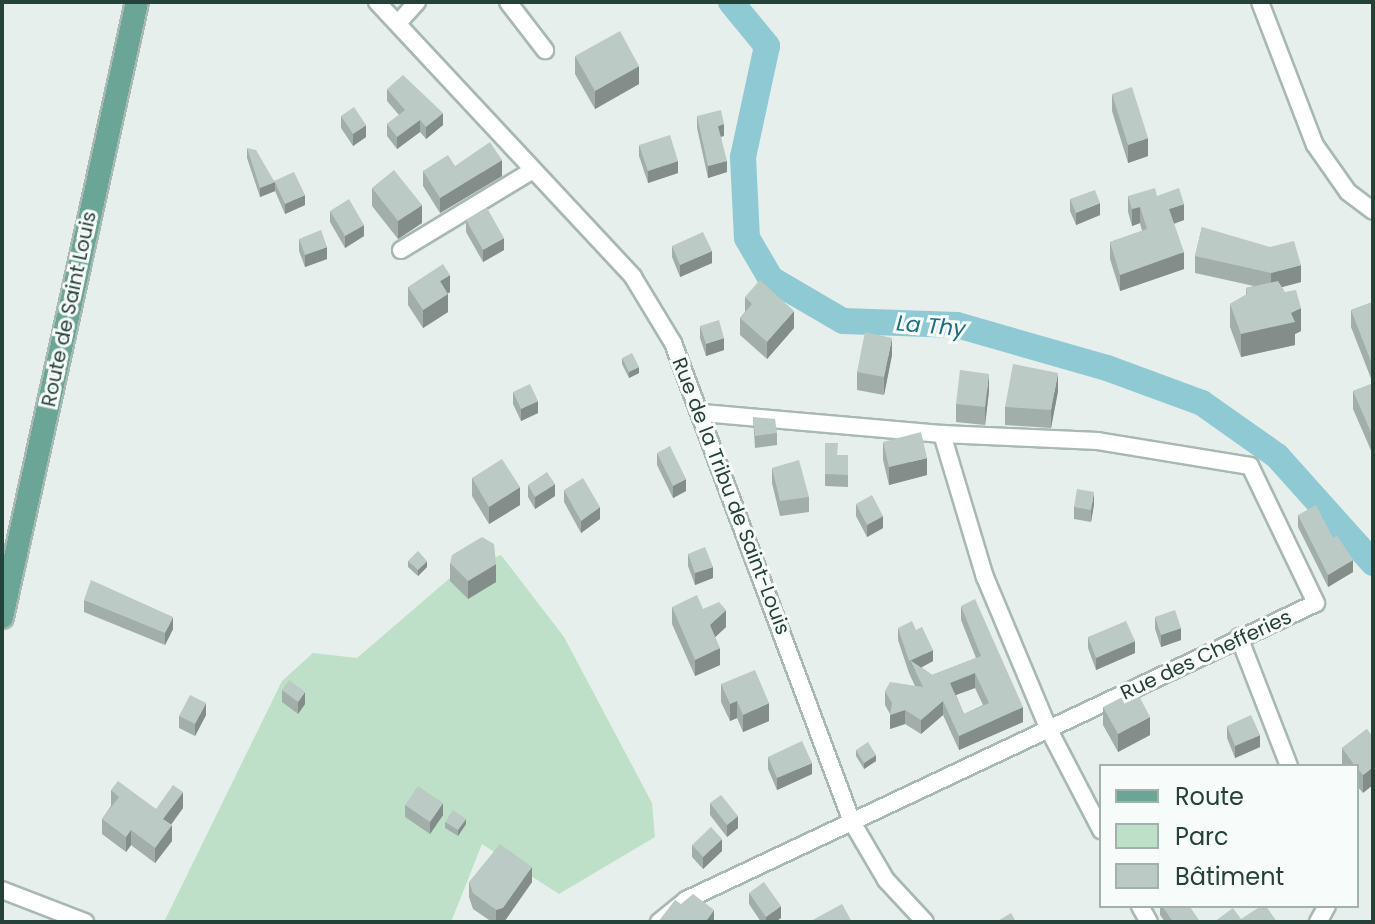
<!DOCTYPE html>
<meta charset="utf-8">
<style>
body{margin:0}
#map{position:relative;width:1375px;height:924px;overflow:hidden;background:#e6efeb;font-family:Poppins,sans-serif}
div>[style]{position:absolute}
.green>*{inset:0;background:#bfe0c8}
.river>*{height:26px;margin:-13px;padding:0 13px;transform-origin:13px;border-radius:13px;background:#8ec9d4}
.roads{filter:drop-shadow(2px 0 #a8b8b2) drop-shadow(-2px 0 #a8b8b2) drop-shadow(0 2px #a8b8b2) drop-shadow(0 -2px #a8b8b2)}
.minor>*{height:16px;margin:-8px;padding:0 8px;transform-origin:8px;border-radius:8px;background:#fff}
.major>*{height:22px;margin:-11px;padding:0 11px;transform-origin:11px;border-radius:11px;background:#6aa596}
.wall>*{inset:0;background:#a1aea9}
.shaded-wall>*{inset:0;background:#838d89}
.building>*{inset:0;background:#bbcac4}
span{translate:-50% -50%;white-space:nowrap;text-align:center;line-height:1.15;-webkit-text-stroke:6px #f7fbf9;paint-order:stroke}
.street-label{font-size:20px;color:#24423a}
.water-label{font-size:22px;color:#1c6f80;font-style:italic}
.frame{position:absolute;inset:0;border:4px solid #24423a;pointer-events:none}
.legend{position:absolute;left:1099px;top:764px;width:260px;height:144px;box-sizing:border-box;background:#f7fbf9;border:2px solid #a3b1ad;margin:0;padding:10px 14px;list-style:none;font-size:24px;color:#24423a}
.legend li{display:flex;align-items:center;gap:16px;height:40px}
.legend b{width:40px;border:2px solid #a3b1ad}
</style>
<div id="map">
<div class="green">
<div style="clip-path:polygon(501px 555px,564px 637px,652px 803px,655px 837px,559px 894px,482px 844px,451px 922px,164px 922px,282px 681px,313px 653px,357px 658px,457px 572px)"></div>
</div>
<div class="river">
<div style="left:731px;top:2px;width:57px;rotate:50.7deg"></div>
<div style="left:767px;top:46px;width:114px;rotate:102.2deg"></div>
<div style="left:743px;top:157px;width:81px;rotate:87.2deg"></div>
<div style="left:747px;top:238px;width:48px;rotate:59.7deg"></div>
<div style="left:771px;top:279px;width:83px;rotate:30.3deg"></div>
<div style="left:843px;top:321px;width:114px;rotate:2deg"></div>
<div style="left:957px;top:325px;width:156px;rotate:16deg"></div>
<div style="left:1107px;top:368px;width:101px;rotate:20.2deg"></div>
<div style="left:1202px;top:403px;width:92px;rotate:35.2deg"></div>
<div style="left:1277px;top:456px;width:144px;rotate:48.1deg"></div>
</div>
<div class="roads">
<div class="minor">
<div style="left:377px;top:2px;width:376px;rotate:47deg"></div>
<div style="left:633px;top:277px;width:77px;rotate:58.8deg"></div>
<div style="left:673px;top:343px;width:511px;rotate:69.51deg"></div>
<div style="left:852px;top:822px;width:67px;rotate:59.6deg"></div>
<div style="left:886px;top:880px;width:57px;rotate:47.1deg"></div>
<div style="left:508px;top:2px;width:61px;rotate:52.4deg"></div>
<div style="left:1260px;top:2px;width:153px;rotate:69deg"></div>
<div style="left:1315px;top:145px;width:57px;rotate:54.9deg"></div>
<div style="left:1348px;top:192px;width:31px;rotate:37deg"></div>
<div style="left:399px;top:22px;width:27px;rotate:-48deg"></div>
<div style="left:401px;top:250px;width:154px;rotate:-31.2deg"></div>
<div style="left:942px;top:434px;width:149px;rotate:73.3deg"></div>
<div style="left:985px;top:577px;width:166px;rotate:67.3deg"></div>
<div style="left:1049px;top:730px;width:113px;rotate:62.5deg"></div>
<div style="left:1239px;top:637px;width:138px;rotate:68.8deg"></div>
<div style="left:2px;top:890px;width:89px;rotate:21.1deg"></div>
<div style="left:1140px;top:906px;width:18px;rotate:61deg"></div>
<div style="left:659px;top:922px;width:35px;rotate:-39deg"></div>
<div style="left:686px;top:900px;width:696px;rotate:-25.24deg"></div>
<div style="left:1316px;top:603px;width:152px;rotate:-115.7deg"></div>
<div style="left:1250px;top:466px;width:154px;rotate:-170.7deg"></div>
<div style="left:1098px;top:441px;width:156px;rotate:-177.4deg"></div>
<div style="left:942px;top:434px;width:241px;rotate:-175deg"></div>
<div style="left:1318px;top:922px;width:18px;rotate:-61deg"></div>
</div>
<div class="major">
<div style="left:2px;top:617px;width:630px;rotate:-77.62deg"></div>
</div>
</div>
<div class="wall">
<div style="clip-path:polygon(575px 56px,639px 84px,595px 109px,575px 74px)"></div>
<div style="clip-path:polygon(387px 89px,443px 125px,426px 139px,420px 132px,397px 149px,387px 136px,387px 124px,399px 115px,387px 101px)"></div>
<div style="clip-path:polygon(1112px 94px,1148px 156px,1128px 163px,1112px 111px)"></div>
<div style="clip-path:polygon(341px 116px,366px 137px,353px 146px,341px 128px)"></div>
<div style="clip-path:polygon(697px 116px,724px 136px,721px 137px,727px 172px,708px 178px,697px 128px)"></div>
<div style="clip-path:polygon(639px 145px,678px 173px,648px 183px,639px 156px)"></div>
<div style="clip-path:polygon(247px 148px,274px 181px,305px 205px,285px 214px,275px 191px,260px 197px,247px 158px)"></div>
<div style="clip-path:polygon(455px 166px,502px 176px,440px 213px,423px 186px,423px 171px)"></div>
<div style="clip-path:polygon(372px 188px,422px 223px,398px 239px,372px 206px)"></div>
<div style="clip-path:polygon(1128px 196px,1157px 196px,1184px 220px,1174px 224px,1184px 269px,1120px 291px,1110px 259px,1110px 242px,1142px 231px,1140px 223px,1132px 226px,1128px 212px)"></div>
<div style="clip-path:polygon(1070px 199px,1100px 215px,1076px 225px,1070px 211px)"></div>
<div style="clip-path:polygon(330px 211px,364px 236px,345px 248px,330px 222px)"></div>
<div style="clip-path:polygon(466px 220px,504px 250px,483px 262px,466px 232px)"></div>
<div style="clip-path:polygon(1202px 227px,1301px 282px,1282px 287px,1301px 331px,1295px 334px,1295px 345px,1241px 357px,1230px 327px,1230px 304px,1246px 295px,1246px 288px,1254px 286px,1195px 273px,1195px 256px)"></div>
<div style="clip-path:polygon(299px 239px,327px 259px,305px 267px,299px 251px)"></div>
<div style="clip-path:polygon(672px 246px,712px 263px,680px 277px,672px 257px)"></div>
<div style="clip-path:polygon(408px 287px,450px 292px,448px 293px,448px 312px,423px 328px,408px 305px)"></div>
<div style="clip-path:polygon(745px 297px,794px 328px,767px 359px,740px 335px,740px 318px,745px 312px)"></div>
<div style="clip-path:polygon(1373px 302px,1373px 381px,1372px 381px,1351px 327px,1351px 310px)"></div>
<div style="clip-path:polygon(700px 326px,724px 350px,706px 356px,700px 338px)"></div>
<div style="clip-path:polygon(892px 355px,884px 395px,857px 390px,857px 372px)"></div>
<div style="clip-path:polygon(622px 358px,639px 373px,629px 378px,622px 364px)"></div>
<div style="clip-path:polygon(1373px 384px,1373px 455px,1353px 409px,1353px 391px)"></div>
<div style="clip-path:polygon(989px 391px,985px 425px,956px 422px,956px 404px)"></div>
<div style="clip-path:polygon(1058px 391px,1051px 428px,1005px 425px,1005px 407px)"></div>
<div style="clip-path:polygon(513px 392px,538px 413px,521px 421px,513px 404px)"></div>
<div style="clip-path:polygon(753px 417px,777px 433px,777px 445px,755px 448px)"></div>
<div style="clip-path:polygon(883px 442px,927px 475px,889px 485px,883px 460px)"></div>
<div style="clip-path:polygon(825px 443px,837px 455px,848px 455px,848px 487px,825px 486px)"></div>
<div style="clip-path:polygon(657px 453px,686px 491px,673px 498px,657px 465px)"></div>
<div style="clip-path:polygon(772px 468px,809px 497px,809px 512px,780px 516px,772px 483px)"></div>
<div style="clip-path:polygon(472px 478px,520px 505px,489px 524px,472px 496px)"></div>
<div style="clip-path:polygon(528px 485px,555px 496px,535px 509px,528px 497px)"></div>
<div style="clip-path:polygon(564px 490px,600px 519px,581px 533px,564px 502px)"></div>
<div style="clip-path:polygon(856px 504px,883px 528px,867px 537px,856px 516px)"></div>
<div style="clip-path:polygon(1094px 504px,1091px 522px,1074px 519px,1074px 507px)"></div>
<div style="clip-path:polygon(1298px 515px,1333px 538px,1353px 572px,1328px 587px,1298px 527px)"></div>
<div style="clip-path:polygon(688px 554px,713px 578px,695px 585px,688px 566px)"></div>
<div style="clip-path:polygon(408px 561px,427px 567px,418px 576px,408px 567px)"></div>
<div style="clip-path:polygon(450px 563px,496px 582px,468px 599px,450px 581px)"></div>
<div style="clip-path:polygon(84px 600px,173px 629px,165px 645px,84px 612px)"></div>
<div style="clip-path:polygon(evenodd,961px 606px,1023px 722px,959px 750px,943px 715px,921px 734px,905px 724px,890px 729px,890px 714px,885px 705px,885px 691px,915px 686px,909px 673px,898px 640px,898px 628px,933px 661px,921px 667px,932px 675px,976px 658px,961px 620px,961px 606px,975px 688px,983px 705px,964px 714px,956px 695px,975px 688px)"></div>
<div style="clip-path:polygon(672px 607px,703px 609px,726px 627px,715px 637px,720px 665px,695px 676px,672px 624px)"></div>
<div style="clip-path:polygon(1155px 617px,1181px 640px,1161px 647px,1155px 629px)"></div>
<div style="clip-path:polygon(1088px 637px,1135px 653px,1096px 670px,1088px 648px)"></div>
<div style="clip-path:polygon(721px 684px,769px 721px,743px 732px,737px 718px,730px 721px,721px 702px)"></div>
<div style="clip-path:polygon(282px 690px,305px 704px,298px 714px,282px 702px)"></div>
<div style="clip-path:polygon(1103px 707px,1150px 735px,1118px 752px,1103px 725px)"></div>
<div style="clip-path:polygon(206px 715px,195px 736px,179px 728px,179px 716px)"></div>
<div style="clip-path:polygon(1227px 726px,1260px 747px,1235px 758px,1227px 738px)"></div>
<div style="clip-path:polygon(1367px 729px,1363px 793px,1357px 786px,1357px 766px,1342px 766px,1342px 748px)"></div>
<div style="clip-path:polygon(856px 750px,876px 761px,864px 769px,856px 756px)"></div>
<div style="clip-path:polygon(768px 757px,812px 774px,777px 790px,768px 769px)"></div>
<div style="clip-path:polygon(111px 790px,156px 809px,183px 808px,171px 825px,172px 841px,155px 863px,131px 845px,126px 852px,102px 834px,102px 819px,111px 806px)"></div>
<div style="clip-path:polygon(710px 803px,738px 828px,727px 837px,710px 815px)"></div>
<div style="clip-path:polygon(405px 805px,443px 815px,430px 834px,405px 817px)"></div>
<div style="clip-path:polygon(445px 822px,466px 824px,458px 836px,445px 828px)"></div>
<div style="clip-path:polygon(692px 845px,722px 851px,703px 869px,692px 857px)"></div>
<div style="clip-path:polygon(469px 882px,532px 882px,504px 922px,492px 922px,473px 909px,469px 897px)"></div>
<div style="clip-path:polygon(749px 893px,781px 918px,775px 922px,761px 922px,749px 904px)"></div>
<div style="clip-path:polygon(1160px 906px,1189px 906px,1200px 922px,1165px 922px,1160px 915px)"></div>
</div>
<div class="shaded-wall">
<div style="clip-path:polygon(639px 66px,639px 84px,595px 109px,595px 91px)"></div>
<div style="clip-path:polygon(443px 113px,443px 125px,426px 139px,426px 127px)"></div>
<div style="clip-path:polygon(420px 120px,420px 132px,397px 149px,397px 137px)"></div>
<div style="clip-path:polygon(724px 124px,724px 136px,718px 137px,718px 126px)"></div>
<div style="clip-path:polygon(366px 125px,366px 137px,353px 146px,353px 134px)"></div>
<div style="clip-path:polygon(1148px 138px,1148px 156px,1128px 163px,1128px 145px)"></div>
<div style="clip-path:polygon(502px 160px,502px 176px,440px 213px,440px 198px)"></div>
<div style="clip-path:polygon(678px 161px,678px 173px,648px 183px,648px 171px)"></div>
<div style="clip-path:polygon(727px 161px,727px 172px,708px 178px,708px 166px)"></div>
<div style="clip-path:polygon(275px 182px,275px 191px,260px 197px,260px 188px)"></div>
<div style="clip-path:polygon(305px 195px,305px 205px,285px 214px,285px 204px)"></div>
<div style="clip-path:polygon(1100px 203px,1100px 215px,1076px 225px,1076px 213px)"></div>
<div style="clip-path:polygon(1184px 204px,1184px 220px,1169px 225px,1169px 209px)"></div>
<div style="clip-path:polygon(422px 205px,422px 223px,398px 239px,398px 221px)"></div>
<div style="clip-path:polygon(1140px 207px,1140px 223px,1132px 226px,1132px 209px)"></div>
<div style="clip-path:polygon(364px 225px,364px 236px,345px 248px,345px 236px)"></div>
<div style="clip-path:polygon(504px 238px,504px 250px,483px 262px,483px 250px)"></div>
<div style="clip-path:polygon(327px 247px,327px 259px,305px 267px,305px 255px)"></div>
<div style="clip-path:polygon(712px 251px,712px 263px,680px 277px,680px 265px)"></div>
<div style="clip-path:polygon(1184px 252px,1184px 269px,1120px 291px,1120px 275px)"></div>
<div style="clip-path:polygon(1301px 265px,1301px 282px,1271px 290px,1271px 273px)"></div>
<div style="clip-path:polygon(450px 275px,450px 292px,440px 299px,440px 281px)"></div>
<div style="clip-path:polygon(448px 294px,448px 312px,423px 328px,423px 310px)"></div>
<div style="clip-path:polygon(1301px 308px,1301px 331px,1295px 334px,1295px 345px,1241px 357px,1241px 334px)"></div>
<div style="clip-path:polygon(794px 311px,794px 328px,767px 359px,767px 342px)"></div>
<div style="clip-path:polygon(724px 338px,724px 350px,706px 356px,706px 344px)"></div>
<div style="clip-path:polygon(892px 338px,892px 355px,884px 395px,884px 377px)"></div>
<div style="clip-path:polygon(1372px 364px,1373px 364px,1373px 381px,1372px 381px)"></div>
<div style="clip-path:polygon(639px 367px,639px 373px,629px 378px,629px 372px)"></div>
<div style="clip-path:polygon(1058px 373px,1058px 391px,1051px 428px,1051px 410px)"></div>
<div style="clip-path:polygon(989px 374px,989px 391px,985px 425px,985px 407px)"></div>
<div style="clip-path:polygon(538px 401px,538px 413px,521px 421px,521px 409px)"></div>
<div style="clip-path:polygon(927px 458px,927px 475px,889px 485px,889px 467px)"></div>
<div style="clip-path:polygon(686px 479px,686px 491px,673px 498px,673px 486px)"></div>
<div style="clip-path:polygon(555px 484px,555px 496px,535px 509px,535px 497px)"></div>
<div style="clip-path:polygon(520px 487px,520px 505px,489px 524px,489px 507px)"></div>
<div style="clip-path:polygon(1094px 492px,1094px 504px,1091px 522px,1091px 510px)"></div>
<div style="clip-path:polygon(600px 507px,600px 519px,581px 533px,581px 521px)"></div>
<div style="clip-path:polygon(883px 516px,883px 528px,867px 537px,867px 525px)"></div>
<div style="clip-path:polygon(1353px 560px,1353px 572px,1328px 587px,1328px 575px)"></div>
<div style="clip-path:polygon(427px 561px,427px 567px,418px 576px,418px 570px)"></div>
<div style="clip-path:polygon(496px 564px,496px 582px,468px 599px,468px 581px)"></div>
<div style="clip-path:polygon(713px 567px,713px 578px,695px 585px,695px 573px)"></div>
<div style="clip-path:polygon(726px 610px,726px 627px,710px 642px,710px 625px)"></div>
<div style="clip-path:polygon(173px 617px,173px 629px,165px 645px,165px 633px)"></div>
<div style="clip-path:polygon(1181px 628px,1181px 640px,1161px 647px,1161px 635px)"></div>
<div style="clip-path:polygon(1135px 641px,1135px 653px,1096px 670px,1096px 658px)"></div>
<div style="clip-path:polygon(720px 648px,720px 665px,695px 676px,695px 660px)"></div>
<div style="clip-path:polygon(933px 650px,933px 661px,915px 671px,910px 661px)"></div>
<div style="clip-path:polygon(975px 673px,975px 688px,950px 697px,950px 683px)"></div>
<div style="clip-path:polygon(305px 692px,305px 704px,298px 714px,298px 702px)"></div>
<div style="clip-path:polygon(737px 701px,737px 718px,730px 721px,730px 704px)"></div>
<div style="clip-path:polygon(943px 701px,943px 715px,921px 734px,921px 720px)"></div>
<div style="clip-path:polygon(206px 703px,206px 715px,195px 736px,195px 724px)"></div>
<div style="clip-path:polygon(769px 703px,769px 721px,743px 732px,743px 715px)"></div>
<div style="clip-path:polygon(1023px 707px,1023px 722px,959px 750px,959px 736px)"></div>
<div style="clip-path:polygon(905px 710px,905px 724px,890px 729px,890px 715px)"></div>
<div style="clip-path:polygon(1150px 717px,1150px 735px,1118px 752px,1118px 734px)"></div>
<div style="clip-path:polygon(1260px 735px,1260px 747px,1235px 758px,1235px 746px)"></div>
<div style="clip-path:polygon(876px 755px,876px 761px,864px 769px,864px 763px)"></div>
<div style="clip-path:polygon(812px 763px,812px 774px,777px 790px,777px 778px)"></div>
<div style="clip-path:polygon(1373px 767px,1373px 785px,1363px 793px,1363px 775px)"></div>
<div style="clip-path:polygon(183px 792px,183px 808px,163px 835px,163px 819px)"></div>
<div style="clip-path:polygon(443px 803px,443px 815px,430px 834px,430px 822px)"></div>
<div style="clip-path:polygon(738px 816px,738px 828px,727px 837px,727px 825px)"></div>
<div style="clip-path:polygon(466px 819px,466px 824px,458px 836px,458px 830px)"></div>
<div style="clip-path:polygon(172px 825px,172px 841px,155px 863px,155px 848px)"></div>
<div style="clip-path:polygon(131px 830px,131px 845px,126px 852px,126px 837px)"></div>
<div style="clip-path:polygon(722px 839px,722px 851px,703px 869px,703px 857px)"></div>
<div style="clip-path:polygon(532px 867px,532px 882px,504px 922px,496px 922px,496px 910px)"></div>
<div style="clip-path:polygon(781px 906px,781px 918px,775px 922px,766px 922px,766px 917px)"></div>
<div style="clip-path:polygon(714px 910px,714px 922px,706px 922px,706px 921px)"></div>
</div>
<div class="building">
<div style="clip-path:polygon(620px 31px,639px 66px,595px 91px,575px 56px)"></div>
<div style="clip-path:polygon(403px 75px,443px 113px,426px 127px,420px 120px,397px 137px,387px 124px,405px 110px,387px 89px)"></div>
<div style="clip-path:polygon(1132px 87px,1148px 138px,1128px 145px,1112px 94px)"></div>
<div style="clip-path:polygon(354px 107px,366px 125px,353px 134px,341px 116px)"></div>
<div style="clip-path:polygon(721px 110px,724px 124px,718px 126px,727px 161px,708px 166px,697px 116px)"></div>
<div style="clip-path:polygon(670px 135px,678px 161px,648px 171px,639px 145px)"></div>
<div style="clip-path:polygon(490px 142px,502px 160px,440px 198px,423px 171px,448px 155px,455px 166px)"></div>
<div style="clip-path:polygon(247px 148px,256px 150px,274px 181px,294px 172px,305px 195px,285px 204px,275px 182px,260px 188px)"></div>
<div style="clip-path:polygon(394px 170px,422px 205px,398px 221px,372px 188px)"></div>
<div style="clip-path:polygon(1155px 188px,1157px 196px,1179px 188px,1184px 204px,1169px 209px,1184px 252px,1120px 275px,1110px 242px,1147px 229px,1140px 207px,1132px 209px,1128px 196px)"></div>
<div style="clip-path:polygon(1095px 190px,1100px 203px,1076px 213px,1070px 199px)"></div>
<div style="clip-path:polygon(349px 199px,364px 225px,345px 236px,330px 211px)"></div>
<div style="clip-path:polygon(487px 208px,504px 238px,483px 250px,466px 220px)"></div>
<div style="clip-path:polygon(1202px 227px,1270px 247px,1294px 241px,1301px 265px,1271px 273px,1195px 256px)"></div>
<div style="clip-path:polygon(321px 230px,327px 247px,305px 255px,299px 239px)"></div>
<div style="clip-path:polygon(703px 232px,712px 251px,680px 265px,672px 246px)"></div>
<div style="clip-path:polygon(443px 264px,450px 275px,440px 281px,448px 294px,423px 310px,408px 287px)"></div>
<div style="clip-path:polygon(760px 280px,794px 311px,767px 342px,740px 318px,752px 304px,745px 297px)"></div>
<div style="clip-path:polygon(1278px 281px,1285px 292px,1296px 290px,1301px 308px,1291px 313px,1295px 322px,1241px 334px,1230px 304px,1247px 294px,1246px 288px)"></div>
<div style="clip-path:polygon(1373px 302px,1373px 364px,1372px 364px,1351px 310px)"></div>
<div style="clip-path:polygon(719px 320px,724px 338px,706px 344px,700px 326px)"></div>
<div style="clip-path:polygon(865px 332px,892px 338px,884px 377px,857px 372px)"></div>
<div style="clip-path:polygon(632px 353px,639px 367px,629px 372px,622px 358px)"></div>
<div style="clip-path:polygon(1013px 364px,1058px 373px,1051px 410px,1005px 407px)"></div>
<div style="clip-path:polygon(960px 370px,989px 374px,985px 407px,956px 404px)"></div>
<div style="clip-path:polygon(1373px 383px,1373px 437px,1353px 391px)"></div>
<div style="clip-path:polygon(530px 384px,538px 401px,521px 409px,513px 392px)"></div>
<div style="clip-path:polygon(753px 417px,775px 419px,777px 433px,755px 436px)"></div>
<div style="clip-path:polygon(921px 432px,927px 458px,889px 467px,883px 442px)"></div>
<div style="clip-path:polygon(825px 443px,838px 443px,837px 455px,848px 455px,848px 475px,825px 474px)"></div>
<div style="clip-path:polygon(670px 446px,686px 479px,673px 486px,657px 453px)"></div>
<div style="clip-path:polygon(502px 459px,520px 487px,489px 507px,472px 478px)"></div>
<div style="clip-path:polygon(799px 460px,809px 497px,780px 501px,772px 468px)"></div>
<div style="clip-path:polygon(547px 472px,555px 484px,535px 497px,528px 485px)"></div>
<div style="clip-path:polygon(583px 478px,600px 507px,581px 521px,564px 490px)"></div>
<div style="clip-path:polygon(1077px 489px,1094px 492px,1091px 510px,1074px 507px)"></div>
<div style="clip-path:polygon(872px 495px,883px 516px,867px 525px,856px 504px)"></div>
<div style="clip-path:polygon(1316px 505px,1333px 538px,1337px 535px,1353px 560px,1328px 575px,1298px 515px)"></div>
<div style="clip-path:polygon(482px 537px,494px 544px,496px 564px,468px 581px,450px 563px,452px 555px)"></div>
<div style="clip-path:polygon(705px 547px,713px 567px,695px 573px,688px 554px)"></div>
<div style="clip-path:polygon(418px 551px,427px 561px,418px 570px,408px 561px)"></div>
<div style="clip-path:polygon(91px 580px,173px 617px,165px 633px,84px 600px)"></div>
<div style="clip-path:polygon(697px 595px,703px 609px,719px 602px,726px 610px,710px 625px,720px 648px,695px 660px,672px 607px)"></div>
<div style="clip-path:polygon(evenodd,975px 599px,1023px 707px,959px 736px,943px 701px,921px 720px,905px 710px,890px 715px,892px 703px,885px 691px,890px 682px,923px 687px,910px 660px,932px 675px,981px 656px,961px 606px,975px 599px,975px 673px,989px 703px,964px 714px,950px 683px,975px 673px)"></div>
<div style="clip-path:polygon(1175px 610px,1181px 628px,1161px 635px,1155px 617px)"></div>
<div style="clip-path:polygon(912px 621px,916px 630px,922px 627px,933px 650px,909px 661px,898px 628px)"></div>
<div style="clip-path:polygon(1126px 621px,1135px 641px,1096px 658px,1088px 637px)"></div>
<div style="clip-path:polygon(755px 670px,769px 703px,743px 715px,737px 701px,730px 704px,721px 684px)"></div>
<div style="clip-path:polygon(289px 680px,305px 692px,298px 702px,282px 690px)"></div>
<div style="clip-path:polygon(1136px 690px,1150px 717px,1118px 734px,1103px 707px)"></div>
<div style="clip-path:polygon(190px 695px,206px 703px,195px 724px,179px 716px)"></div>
<div style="clip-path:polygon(1251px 715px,1260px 735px,1235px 746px,1227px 726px)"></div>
<div style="clip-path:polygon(1367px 729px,1373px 737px,1373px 767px,1363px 775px,1357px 768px,1357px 766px,1355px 766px,1342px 748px)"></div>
<div style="clip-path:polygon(802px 741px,812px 763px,777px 778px,768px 757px)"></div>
<div style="clip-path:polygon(868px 742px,876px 755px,864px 763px,856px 750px)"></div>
<div style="clip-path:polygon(118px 781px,156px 809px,173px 785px,183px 792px,163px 819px,172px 825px,155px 848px,131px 830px,126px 837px,102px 819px,119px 797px,111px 790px)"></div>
<div style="clip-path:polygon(418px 786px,443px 803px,430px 822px,405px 805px)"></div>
<div style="clip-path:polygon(721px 795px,738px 816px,727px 825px,710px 803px)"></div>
<div style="clip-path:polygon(453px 810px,466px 819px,458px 830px,445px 822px)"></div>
<div style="clip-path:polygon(711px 827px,722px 839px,703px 857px,692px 845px)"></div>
<div style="clip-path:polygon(500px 844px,532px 867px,503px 908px,496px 910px,473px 893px,469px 882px)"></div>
<div style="clip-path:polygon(764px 882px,781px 906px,766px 917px,749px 893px)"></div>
<div style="clip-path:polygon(693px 894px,714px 910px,706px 921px,708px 922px,658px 922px,675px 900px,681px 904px)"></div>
<div style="clip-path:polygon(842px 904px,852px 922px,809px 922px)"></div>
<div style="clip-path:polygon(1162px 906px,1189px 906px,1200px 922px,1173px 922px)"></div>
<div style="clip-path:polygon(1261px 906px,1266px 906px,1277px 922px,1214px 922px,1233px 908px,1241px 919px)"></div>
<div style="clip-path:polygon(1011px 913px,1016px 922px,996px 922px)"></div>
</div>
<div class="street-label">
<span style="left:69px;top:309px;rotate:-78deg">Route de Saint Louis</span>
<span style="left:731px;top:496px;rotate:69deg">Rue de la Tribu de Saint-Louis</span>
<span style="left:1206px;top:655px;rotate:-25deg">Rue des Chefferies</span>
</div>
<div class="water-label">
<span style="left:931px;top:326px;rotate:5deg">La Thy</span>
</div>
<div class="frame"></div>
<ul class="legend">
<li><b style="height:10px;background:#6aa596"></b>Route</li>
<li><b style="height:22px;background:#bfe0c8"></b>Parc</li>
<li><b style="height:22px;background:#bbcac4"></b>Bâtiment</li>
</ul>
</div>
